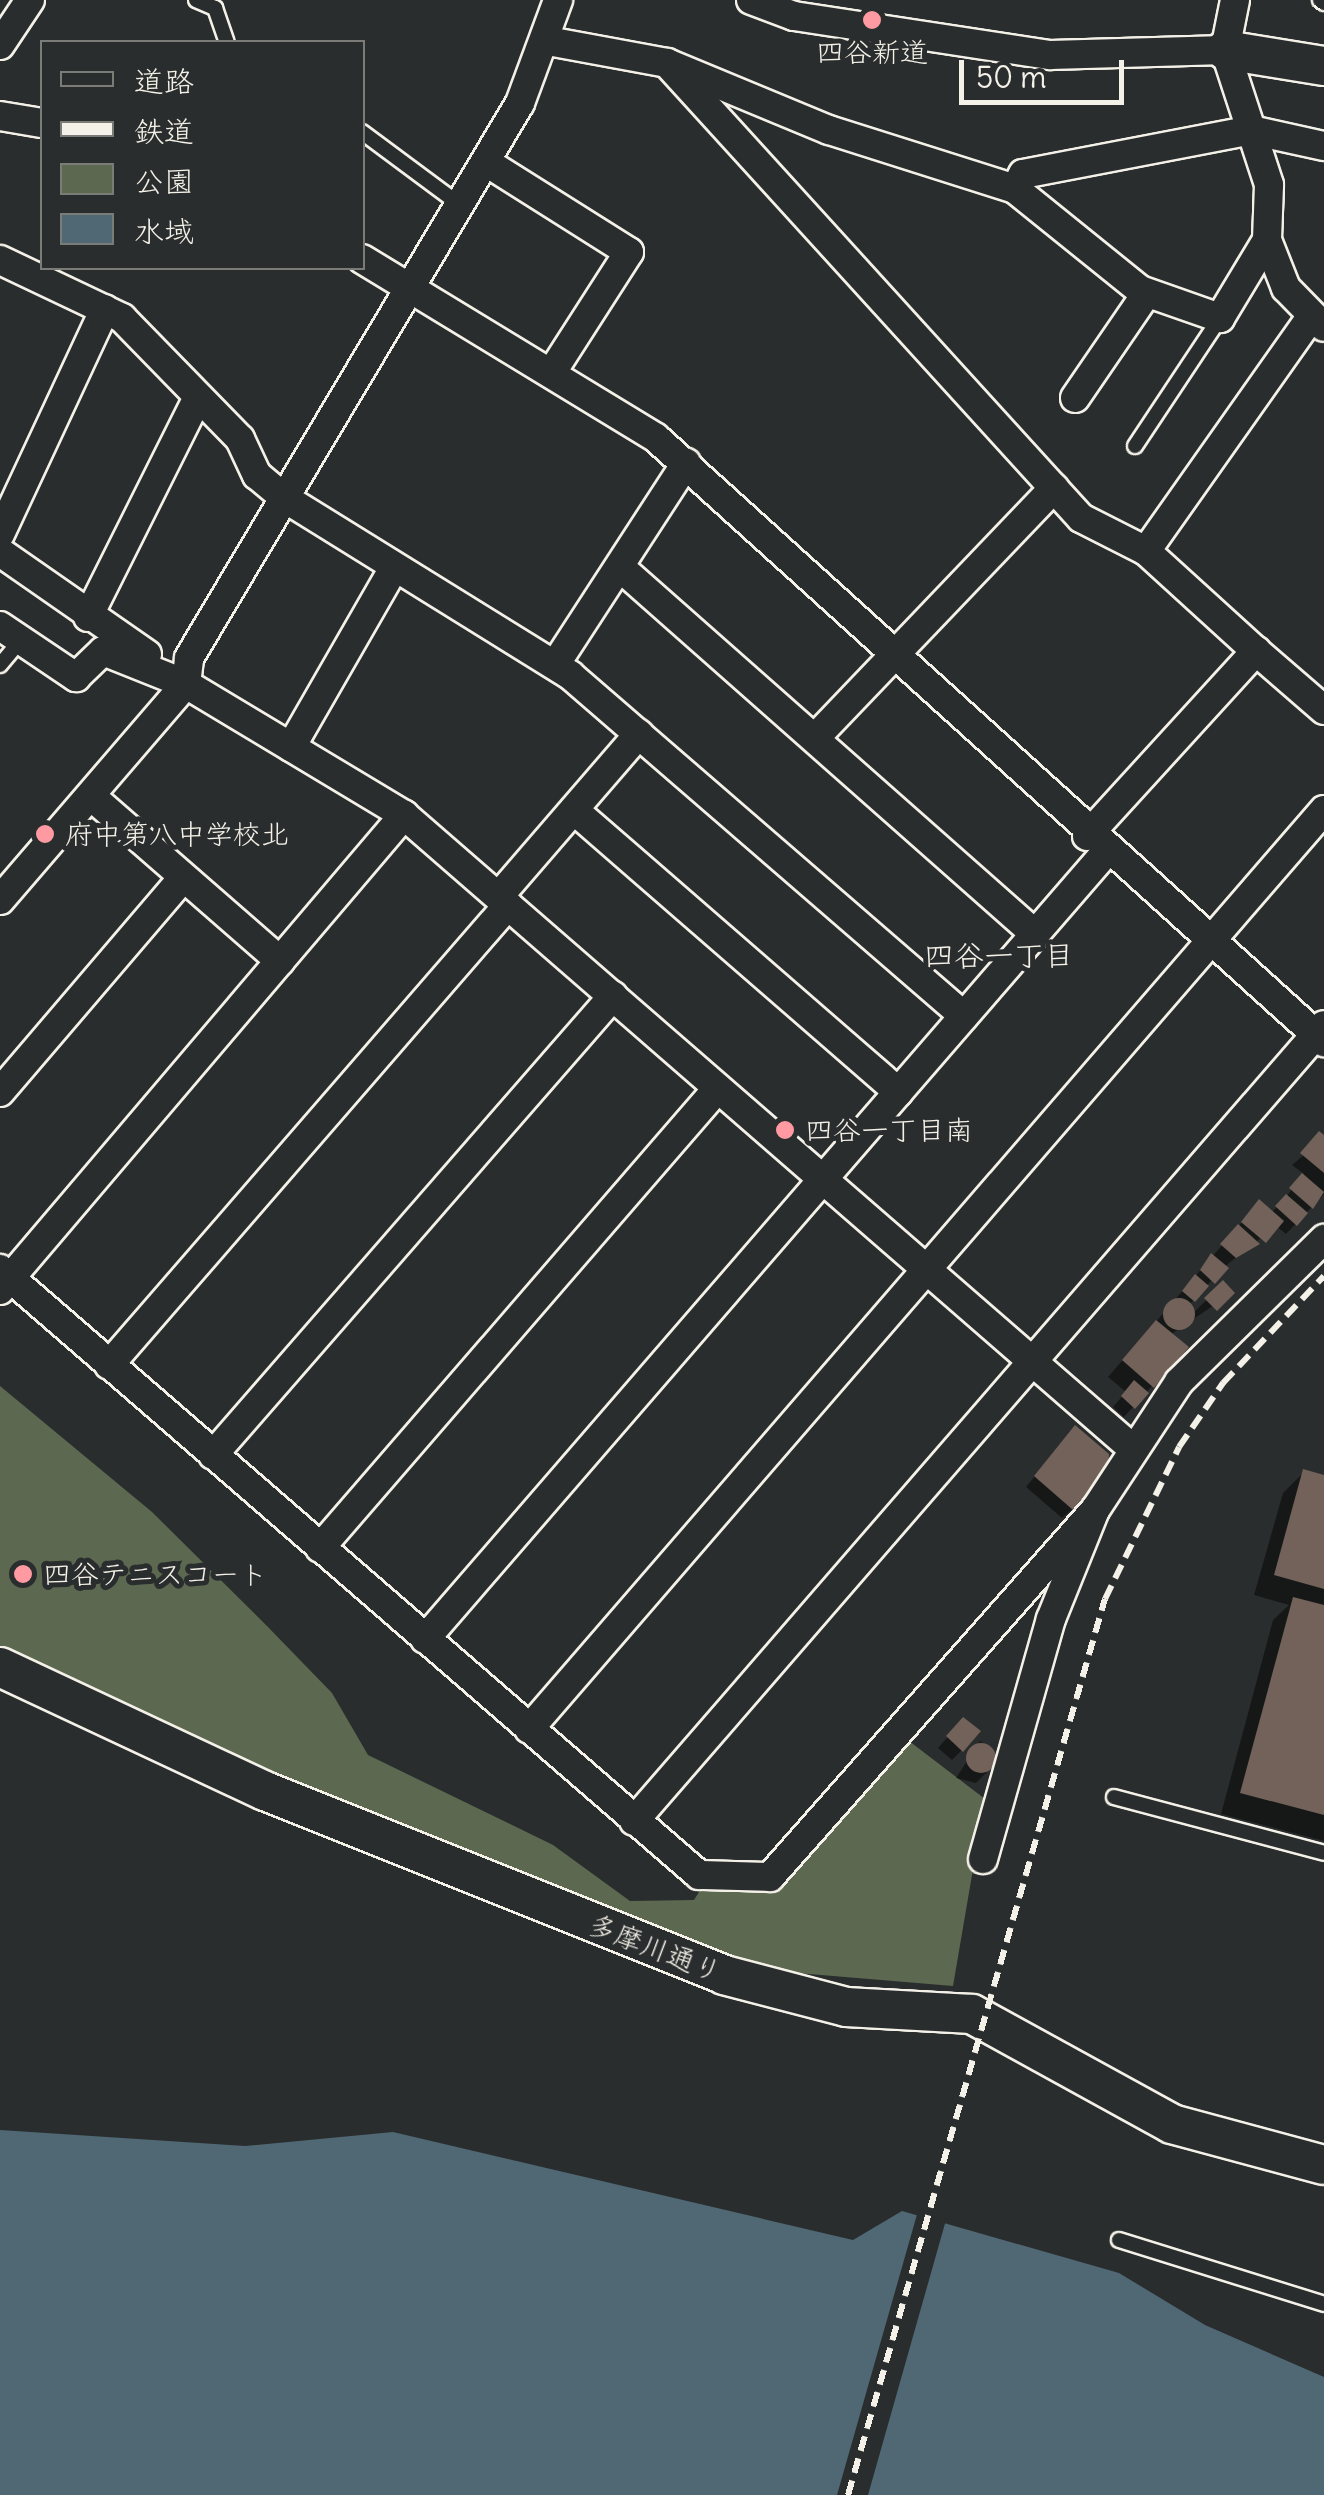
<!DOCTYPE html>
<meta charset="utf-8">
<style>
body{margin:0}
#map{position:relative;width:1324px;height:2495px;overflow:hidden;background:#2a2d2e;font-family:Delius,"Klee One",sans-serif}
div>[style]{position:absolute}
.green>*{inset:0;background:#5d6850}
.water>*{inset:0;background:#4f6874}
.pier>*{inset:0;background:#2a2d2e}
.shadow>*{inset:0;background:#0007}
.building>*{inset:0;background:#726259}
.round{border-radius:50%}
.roads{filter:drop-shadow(2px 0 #f4f1e8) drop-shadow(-2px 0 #f4f1e8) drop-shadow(0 2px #f4f1e8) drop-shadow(0 -2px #f4f1e8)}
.lane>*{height:14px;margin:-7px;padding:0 7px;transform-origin:7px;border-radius:7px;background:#2a2d2e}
.street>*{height:28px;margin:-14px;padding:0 14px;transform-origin:14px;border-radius:14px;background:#2a2d2e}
.secondary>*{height:38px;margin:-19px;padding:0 19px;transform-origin:19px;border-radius:19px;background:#2a2d2e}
.rail>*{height:6px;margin-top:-3px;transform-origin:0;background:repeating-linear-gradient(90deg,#f4f1e8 0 15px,transparent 0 23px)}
.dots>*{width:28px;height:28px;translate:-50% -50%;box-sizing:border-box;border:5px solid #2a2d2e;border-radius:50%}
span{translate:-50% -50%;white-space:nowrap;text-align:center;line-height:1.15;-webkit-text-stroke:10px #2a2d2e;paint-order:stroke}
.poi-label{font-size:28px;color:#f4f1e8}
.left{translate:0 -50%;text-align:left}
.street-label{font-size:28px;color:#f4f1e8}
.neighbourhood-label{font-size:30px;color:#f4f1e8}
.legend{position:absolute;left:40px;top:40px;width:325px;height:230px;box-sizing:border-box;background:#2a2d2e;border:2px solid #7b7b78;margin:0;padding:12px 18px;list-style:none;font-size:30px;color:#f4f1e8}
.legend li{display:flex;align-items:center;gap:20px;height:50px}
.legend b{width:50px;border:2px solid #7b7b78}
.scale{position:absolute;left:959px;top:60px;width:165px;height:45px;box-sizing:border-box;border:5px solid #f4f1e8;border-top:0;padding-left:12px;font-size:30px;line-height:35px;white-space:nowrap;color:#f4f1e8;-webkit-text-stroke:8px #2a2d2e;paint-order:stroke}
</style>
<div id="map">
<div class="green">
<div style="clip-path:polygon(0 1386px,152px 1512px,266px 1625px,332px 1693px,368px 1755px,553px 1845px,630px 1901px,694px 1900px,704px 1884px,772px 1885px,790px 1875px,909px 1741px,985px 1799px,953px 1986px,785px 1972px,693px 1943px,355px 1812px,0 1646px)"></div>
</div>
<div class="water">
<div style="clip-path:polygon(0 2130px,245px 2146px,393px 2132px,853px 2240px,902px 2211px,1119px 2273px,1205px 2325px,1324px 2377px,1324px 2495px,0 2495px)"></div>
</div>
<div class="pier">
<div style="clip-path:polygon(918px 2211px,946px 2220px,868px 2495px,837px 2495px)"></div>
</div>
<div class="shadow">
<div style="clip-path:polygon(1324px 1138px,1324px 1194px,1286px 1234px,1276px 1226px,1224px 1267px,1187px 1307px,1193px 1313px,1223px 1284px,1232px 1293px,1170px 1335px,1152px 1386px,1124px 1417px,1113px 1407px,1126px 1392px,1108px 1377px,1250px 1213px,1271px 1213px,1283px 1201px,1304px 1174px,1292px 1165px)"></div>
<div style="clip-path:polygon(1066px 1438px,1072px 1509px,1062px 1518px,1026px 1487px)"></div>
<div style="clip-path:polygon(1304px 1472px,1324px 1477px,1324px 1841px,1221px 1814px,1273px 1620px,1289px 1605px,1254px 1595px,1283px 1493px)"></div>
<div style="clip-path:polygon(954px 1730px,962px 1750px,952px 1760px,938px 1748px)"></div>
<div style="clip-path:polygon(980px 1741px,993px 1750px,986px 1773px,976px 1783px,956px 1778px)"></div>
</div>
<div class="building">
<div style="clip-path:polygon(1319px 1131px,1324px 1135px,1324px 1173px,1300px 1153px)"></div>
<div style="clip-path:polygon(1302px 1173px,1324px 1192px,1313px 1209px,1289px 1188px)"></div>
<div style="clip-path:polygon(1286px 1194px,1308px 1213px,1297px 1226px,1275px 1206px)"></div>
<div style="clip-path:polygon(1259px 1199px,1284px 1221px,1266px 1243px,1241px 1222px)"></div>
<div style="clip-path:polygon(1238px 1224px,1260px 1244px,1236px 1258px,1220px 1244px)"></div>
<div style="clip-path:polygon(1211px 1253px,1229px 1268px,1215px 1284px,1200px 1270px)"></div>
<div style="clip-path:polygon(1195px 1274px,1209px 1286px,1195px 1302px,1182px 1291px)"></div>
<div style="clip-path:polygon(1223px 1280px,1235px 1293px,1217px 1311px,1204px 1298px)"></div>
<div class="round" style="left:1163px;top:1298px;width:32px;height:32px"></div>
<div style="clip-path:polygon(1156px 1320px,1189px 1347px,1154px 1388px,1122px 1360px)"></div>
<div style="clip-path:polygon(1134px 1380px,1149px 1393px,1135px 1409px,1121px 1396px)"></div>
<div style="clip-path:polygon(1075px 1425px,1109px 1454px,1108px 1469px,1073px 1510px,1034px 1476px)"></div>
<div style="clip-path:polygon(1303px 1469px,1324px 1475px,1324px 1589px,1274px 1575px)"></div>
<div style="clip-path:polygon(1293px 1597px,1324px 1605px,1324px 1815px,1240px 1793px)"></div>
<div style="clip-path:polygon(963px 1717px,981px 1731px,963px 1752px,946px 1736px)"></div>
<div class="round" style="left:966px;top:1743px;width:30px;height:30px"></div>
</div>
<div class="roads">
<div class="lane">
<div style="left:196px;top:0;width:21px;rotate:23deg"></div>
<div style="left:215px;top:8px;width:36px;rotate:71deg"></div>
<div style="left:1320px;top:0;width:5px;rotate:37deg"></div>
<div style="left:362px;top:132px;width:121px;rotate:36.6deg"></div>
<div style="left:1135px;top:446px;width:154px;rotate:-56.4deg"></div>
<div style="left:0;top:665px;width:33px;rotate:-50deg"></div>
<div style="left:1114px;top:1797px;width:217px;rotate:14.9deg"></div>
<div style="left:1119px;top:2240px;width:215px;rotate:17.3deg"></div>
</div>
<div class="street">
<div style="left:751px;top:0;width:46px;rotate:20.4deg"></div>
<div style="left:794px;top:16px;width:259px;rotate:8.7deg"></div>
<div style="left:1050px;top:55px;width:175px;rotate:-1.6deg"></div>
<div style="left:1235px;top:0;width:51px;rotate:101.3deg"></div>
<div style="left:1225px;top:50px;width:142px;rotate:71.9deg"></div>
<div style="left:1269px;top:185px;width:55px;rotate:92.1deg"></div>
<div style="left:1267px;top:240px;width:52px;rotate:68.4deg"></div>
<div style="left:1286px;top:288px;width:54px;rotate:45.7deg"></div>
<div style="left:548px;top:41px;width:121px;rotate:10.5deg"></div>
<div style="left:667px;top:63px;width:175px;rotate:22.5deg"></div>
<div style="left:829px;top:130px;width:195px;rotate:17.6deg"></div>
<div style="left:1015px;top:189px;width:161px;rotate:38.9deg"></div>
<div style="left:1140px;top:290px;width:85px;rotate:19.3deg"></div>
<div style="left:1220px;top:318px;width:91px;rotate:-58.9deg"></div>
<div style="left:0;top:45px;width:54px;rotate:-56.3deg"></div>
<div style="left:667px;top:63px;width:615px;rotate:47.7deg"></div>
<div style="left:1081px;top:518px;width:73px;rotate:26.9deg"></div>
<div style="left:1146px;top:551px;width:149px;rotate:42.3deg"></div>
<div style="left:0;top:116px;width:43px;rotate:9.5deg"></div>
<div style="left:486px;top:162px;width:169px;rotate:32.2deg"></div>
<div style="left:629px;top:252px;width:143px;rotate:122.7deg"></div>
<div style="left:1015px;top:189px;width:17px;rotate:-62deg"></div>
<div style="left:1023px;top:174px;width:232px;rotate:-10.9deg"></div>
<div style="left:1251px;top:130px;width:75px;rotate:12.4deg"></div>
<div style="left:362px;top:259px;width:344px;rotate:31.3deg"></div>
<div style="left:656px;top:438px;width:901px;rotate:42.12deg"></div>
<div style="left:0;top:260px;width:135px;rotate:25.4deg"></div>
<div style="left:122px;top:318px;width:169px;rotate:45.7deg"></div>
<div style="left:240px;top:439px;width:40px;rotate:65deg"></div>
<div style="left:257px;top:475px;width:34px;rotate:40deg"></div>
<div style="left:283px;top:497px;width:338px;rotate:31.8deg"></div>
<div style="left:570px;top:675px;width:521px;rotate:40.88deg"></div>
<div style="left:1075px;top:398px;width:127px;rotate:-55.6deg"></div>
<div style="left:0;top:534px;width:248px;rotate:-65deg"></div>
<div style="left:1146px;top:551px;width:288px;rotate:-54.8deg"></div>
<div style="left:0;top:552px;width:179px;rotate:34.8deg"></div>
<div style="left:621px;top:568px;width:553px;rotate:41.48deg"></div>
<div style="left:88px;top:617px;width:246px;rotate:-63.4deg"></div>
<div style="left:0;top:626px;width:92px;rotate:33.9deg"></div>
<div style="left:76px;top:677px;width:37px;rotate:-44deg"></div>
<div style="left:103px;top:651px;width:89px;rotate:21.7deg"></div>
<div style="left:186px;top:684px;width:254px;rotate:31deg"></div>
<div style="left:404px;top:815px;width:966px;rotate:41.01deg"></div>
<div style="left:555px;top:665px;width:241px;rotate:-57deg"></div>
<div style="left:815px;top:738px;width:346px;rotate:-46.3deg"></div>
<div style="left:291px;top:747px;width:207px;rotate:-60.1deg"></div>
<div style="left:91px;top:796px;width:251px;rotate:41.1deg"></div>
<div style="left:574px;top:810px;width:430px;rotate:41deg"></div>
<div style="left:1087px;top:836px;width:251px;rotate:-47.6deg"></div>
<div style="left:1256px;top:651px;width:90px;rotate:40.9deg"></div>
<div style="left:499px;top:896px;width:214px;rotate:-49.2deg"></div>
<div style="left:0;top:900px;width:285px;rotate:-49.3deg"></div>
<div style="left:186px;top:684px;width:26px;rotate:-83deg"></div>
<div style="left:189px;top:658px;width:646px;rotate:-59.19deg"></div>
<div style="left:520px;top:103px;width:110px;rotate:-69.7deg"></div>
<div style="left:0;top:1092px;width:280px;rotate:-49.5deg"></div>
<div style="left:0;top:1269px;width:925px;rotate:40.92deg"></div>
<div style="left:699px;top:1875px;width:71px;rotate:1.6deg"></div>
<div style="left:770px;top:1877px;width:490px;rotate:-48.5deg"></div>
<div style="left:0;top:1290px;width:624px;rotate:-49.62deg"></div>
<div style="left:109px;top:1365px;width:609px;rotate:-49.06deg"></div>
<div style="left:213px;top:1455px;width:609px;rotate:-48.93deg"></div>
<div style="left:320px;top:1548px;width:608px;rotate:-49.13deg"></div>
<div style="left:425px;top:1639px;width:1041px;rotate:-49.13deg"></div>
<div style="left:529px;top:1729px;width:1215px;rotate:-49.14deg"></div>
<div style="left:634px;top:1821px;width:1053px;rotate:-49.08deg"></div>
<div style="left:983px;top:1859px;width:249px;rotate:-74.2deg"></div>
<div style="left:1051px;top:1619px;width:118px;rotate:-68deg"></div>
<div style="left:1095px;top:1510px;width:153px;rotate:-56.7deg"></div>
<div style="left:1179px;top:1382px;width:204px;rotate:-44.6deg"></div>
</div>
<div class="secondary">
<div style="left:1225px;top:50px;width:100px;rotate:9.2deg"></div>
<div style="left:0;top:1667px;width:293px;rotate:25.1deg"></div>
<div style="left:265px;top:1791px;width:495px;rotate:21.8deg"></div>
<div style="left:724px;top:1975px;width:126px;rotate:14.7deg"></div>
<div style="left:846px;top:2007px;width:126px;rotate:3.2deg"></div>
<div style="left:972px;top:2014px;width:228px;rotate:28.8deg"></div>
<div style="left:1172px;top:2124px;width:157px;rotate:15.1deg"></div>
</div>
</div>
<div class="rail">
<div style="left:848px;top:2495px;width:932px;rotate:-74deg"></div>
<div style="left:1105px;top:1599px;width:169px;rotate:-64deg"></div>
<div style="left:1179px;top:1447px;width:78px;rotate:-55.5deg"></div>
<div style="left:1223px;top:1383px;width:147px;rotate:-46.7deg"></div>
</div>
<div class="dots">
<div style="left:872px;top:20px;background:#ff9aa2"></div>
<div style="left:45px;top:834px;background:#ff9aa2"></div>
<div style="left:785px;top:1130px;background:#ff9aa2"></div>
<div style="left:23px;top:1574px;background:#ff9aa2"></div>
</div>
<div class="poi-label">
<span style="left:872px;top:52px">四谷新道</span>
<span class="left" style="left:65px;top:834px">府中第八中学校北</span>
<span class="left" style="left:805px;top:1130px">四谷一丁目南</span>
<span class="left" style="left:43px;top:1574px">四谷テニスコート</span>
</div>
<div class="street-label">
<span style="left:655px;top:1948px;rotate:21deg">多摩川通り</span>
</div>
<div class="neighbourhood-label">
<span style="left:999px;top:955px">四谷一丁目</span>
</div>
<ul class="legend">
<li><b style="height:12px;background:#2a2d2e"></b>道路</li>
<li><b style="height:12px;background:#f4f1e8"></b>鉄道</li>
<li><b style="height:28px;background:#5d6850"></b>公園</li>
<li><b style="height:28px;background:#4f6874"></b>水域</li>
</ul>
<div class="scale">50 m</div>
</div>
